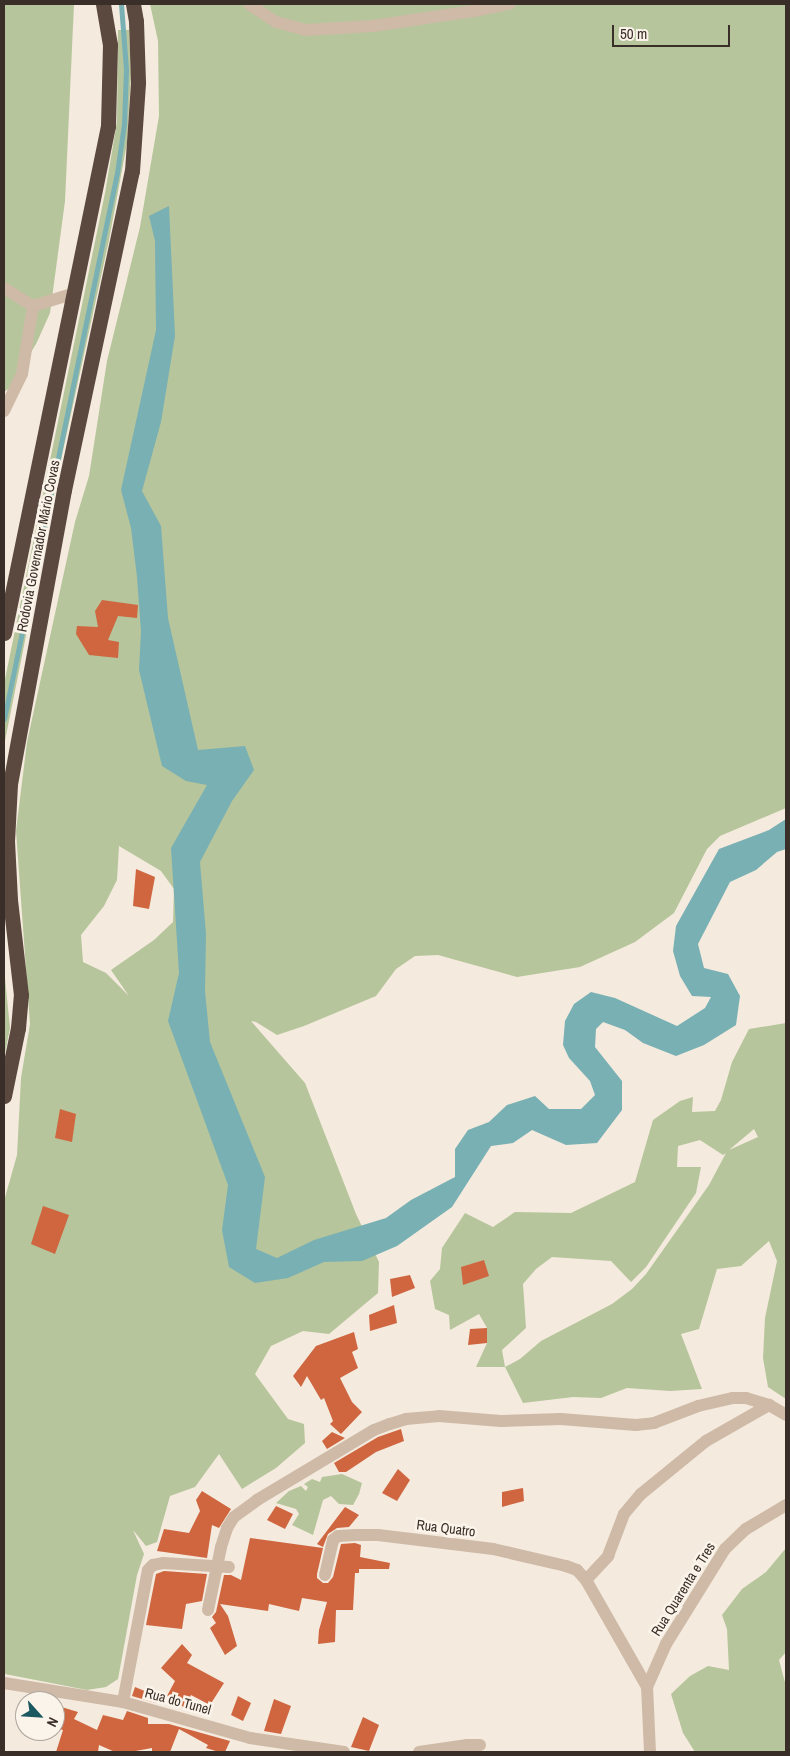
<!DOCTYPE html>
<meta charset="utf-8">
<style>
body{margin:0}
#map{position:relative;width:790px;height:1756px;overflow:hidden;background:#f4eadd;font-family:"Archivo Narrow",sans-serif}
div>[style]{position:absolute}
.green>*{inset:0;background:#b6c59b}
.water>*{inset:0;background:#79b0b4}
.stream>*{height:5px;margin:-2.5px;padding:0 2.5px;transform-origin:2.5px;border-radius:2.5px;background:#79b0b4}
.building>*{inset:0;background:#cf6640}
.minor>*{height:12px;margin:-6px;padding:0 6px;transform-origin:6px;border-radius:6px;background:#cebaa7}
.highway>*{height:15px;margin:-7.5px;padding:0 7.5px;transform-origin:7.5px;border-radius:7.5px;background:#5b483f}
span{translate:-50% -50%;white-space:nowrap;text-align:center;line-height:1.15;-webkit-text-stroke:5px #fbf4ea;paint-order:stroke}
.street-label{font-size:14px;color:#3a2e28}
.frame{position:absolute;inset:0;border:5px solid #3a2e28;pointer-events:none}
.north{position:absolute;left:15px;top:1691px;width:50px;height:50px;box-sizing:border-box;background:#fbf4ea;border:1px solid #aea59c;border-radius:50%;rotate:116deg;font-size:14px;font-weight:700;line-height:20px;text-align:center;color:#3a2e28}
.north::after{content:'';display:block;margin:auto;width:18px;height:22px;background:#1a595f;clip-path:polygon(50% 0,100% 100%,50% 72%,0 100%)}
.scale{position:absolute;left:612px;top:25px;width:118px;height:22px;box-sizing:border-box;border:2px solid #3a2e28;border-top:0;padding-left:6px;font-size:15px;line-height:18px;white-space:nowrap;color:#3a2e28;-webkit-text-stroke:4px #fbf4ea;paint-order:stroke}
</style>
<div id="map">
<div class="green">
<div style="clip-path:polygon(4px 4px,74px 4px,65px 201px,50px 313px,37px 342px,11px 387px,4px 392px)"></div>
<div style="clip-path:polygon(evenodd,150px 4px,786px 4px,786px 808px,720px 836px,707px 849px,674px 913px,635px 942px,580px 967px,517px 977px,438px 955px,415px 956px,396px 969px,376px 996px,304px 1026px,277px 1035px,256px 1022px,251px 1021px,305px 1083px,356px 1214px,379px 1262px,378px 1293px,329px 1334px,303px 1331px,271px 1346px,255px 1374px,288px 1419px,304px 1424px,305px 1443px,276px 1468px,242px 1489px,219px 1454px,195px 1487px,170px 1496px,157px 1542px,146px 1546px,133px 1530px,144px 1554px,137px 1575px,118px 1679px,106px 1687px,87px 1690px,5px 1674px,4px 1672px,4px 1201px,17px 1155px,21px 1078px,30px 1024px,16px 831px,27px 742px,75px 522px,89px 476px,107px 361px,140px 227px,159px 116px,158px 41px,150px 4px,119px 846px,161px 871px,174px 889px,173px 922px,154px 940px,111px 970px,129px 996px,106px 973px,83px 962px,81px 935px,104px 906px,117px 880px,119px 846px)"></div>
<div style="clip-path:polygon(118px 30px,129px 30px,131px 76px,127px 143px,109px 240px,62px 455px,4px 746px,4px 684px,105px 193px,117px 122px)"></div>
<div style="clip-path:polygon(4px 968px,10px 1028px,4px 1058px)"></div>
<div style="clip-path:polygon(evenodd,786px 1023px,786px 1399px,768px 1387px,763px 1358px,765px 1318px,777px 1261px,769px 1241px,741px 1266px,717px 1269px,699px 1329px,681px 1334px,702px 1389px,670px 1391px,627px 1388px,601px 1398px,573px 1397px,523px 1403px,505px 1367px,476px 1367px,487px 1343px,487px 1328px,479px 1314px,450px 1330px,449px 1315px,435px 1309px,430px 1281px,440px 1269px,442px 1248px,465px 1213px,493px 1227px,515px 1212px,571px 1213px,635px 1182px,653px 1120px,680px 1101px,693px 1097px,692px 1112px,715px 1111px,721px 1100px,732px 1062px,749px 1029px,786px 1023px,754px 1129px,758px 1137px,729px 1150px,754px 1129px,786px 1023px,700px 1140px,723px 1155px,726px 1153px,709px 1185px,646px 1274px,632px 1289px,612px 1304px,541px 1341px,520px 1359px,505px 1367px,502px 1350px,526px 1328px,523px 1284px,536px 1269px,552px 1257px,611px 1261px,631px 1282px,646px 1267px,696px 1193px,701px 1167px,677px 1167px,678px 1146px,700px 1140px)"></div>
<div style="clip-path:polygon(342px 1474px,362px 1483px,359px 1494px,353px 1505px,339px 1504px,331px 1496px,323px 1500px,313px 1535px,292px 1525px,299px 1514px,296px 1509px,276px 1503px,289px 1491px,301px 1486px,306px 1491px,308px 1487px,304px 1484px,312px 1479px,320px 1482px,322px 1477px)"></div>
<div style="clip-path:polygon(786px 1548px,786px 1652px,779px 1660px,786px 1686px,786px 1752px,695px 1752px,683px 1733px,671px 1694px,690px 1676px,708px 1666px,729px 1670px,727px 1629px,722px 1615px,742px 1589px,766px 1572px)"></div>
</div>
<div class="water">
<div style="clip-path:polygon(169px 206px,175px 336px,161px 422px,142px 491px,161px 526px,168px 618px,198px 750px,245px 746px,254px 770px,232px 801px,200px 862px,206px 934px,205px 991px,210px 1042px,265px 1177px,256px 1249px,277px 1258px,314px 1240px,386px 1218px,411px 1200px,455px 1177px,455px 1149px,468px 1130px,489px 1122px,507px 1105px,535px 1096px,549px 1109px,581px 1109px,595px 1095px,590px 1081px,569px 1058px,563px 1045px,565px 1021px,574px 1004px,591px 992px,615px 998px,677px 1026px,705px 1008px,711px 997px,692px 996px,680px 976px,673px 951px,676px 926px,719px 849px,769px 830px,786px 819px,786px 849px,777px 852px,756px 870px,730px 882px,698px 944px,704px 968px,728px 974px,740px 996px,736px 1025px,704px 1045px,676px 1056px,643px 1043px,625px 1030px,603px 1022px,596px 1029px,595px 1047px,622px 1081px,622px 1110px,597px 1143px,566px 1145px,532px 1130px,513px 1143px,491px 1146px,452px 1207px,397px 1246px,362px 1261px,324px 1262px,288px 1278px,255px 1283px,229px 1267px,222px 1230px,228px 1185px,168px 1021px,179px 973px,171px 848px,207px 785px,186px 781px,162px 766px,139px 670px,141px 631px,137px 577px,131px 528px,121px 490px,156px 330px,155px 241px,149px 216px)"></div>
</div>
<div class="stream">
<div style="left:4px;top:719px;width:558px;rotate:-78.31deg"></div>
<div style="left:117px;top:173px;width:49px;rotate:-81.9deg"></div>
<div style="left:124px;top:124px;width:55px;rotate:-87.9deg"></div>
<div style="left:126px;top:69px;width:65px;rotate:-94.4deg"></div>
</div>
<div class="building">
<div style="clip-path:polygon(102px 600px,138px 605px,137px 618px,118px 616px,108px 640px,119px 642px,118px 658px,89px 655px,76px 634px,77px 626px,98px 627px,95px 611px)"></div>
<div style="clip-path:polygon(136px 869px,155px 877px,149px 909px,133px 906px)"></div>
<div style="clip-path:polygon(60px 1109px,76px 1114px,72px 1142px,55px 1138px)"></div>
<div style="clip-path:polygon(43px 1206px,69px 1215px,55px 1254px,31px 1244px)"></div>
<div style="clip-path:polygon(484px 1260px,489px 1276px,463px 1285px,461px 1267px)"></div>
<div style="clip-path:polygon(410px 1275px,415px 1288px,392px 1297px,390px 1279px)"></div>
<div style="clip-path:polygon(394px 1305px,397px 1323px,370px 1331px,369px 1315px)"></div>
<div style="clip-path:polygon(487px 1328px,487px 1343px,468px 1345px,470px 1329px)"></div>
<div style="clip-path:polygon(354px 1332px,358px 1349px,352px 1352px,358px 1368px,340px 1378px,352px 1402px,362px 1412px,341px 1434px,330px 1424px,333px 1421px,324px 1398px,321px 1400px,307px 1376px,301px 1387px,293px 1376px,316px 1346px)"></div>
<div style="clip-path:polygon(401px 1429px,404px 1441px,376px 1452px,346px 1472px,339px 1472px,334px 1463px,378px 1437px)"></div>
<div style="clip-path:polygon(332px 1432px,345px 1438px,327px 1449px,322px 1441px)"></div>
<div style="clip-path:polygon(398px 1469px,410px 1480px,397px 1501px,382px 1493px)"></div>
<div style="clip-path:polygon(523px 1488px,524px 1501px,502px 1507px,502px 1492px)"></div>
<div style="clip-path:polygon(202px 1491px,231px 1509px,219px 1528px,212px 1525px,207px 1558px,157px 1551px,164px 1529px,189px 1533px,200px 1511px,196px 1500px)"></div>
<div style="clip-path:polygon(276px 1506px,293px 1514px,285px 1529px,267px 1520px)"></div>
<div style="clip-path:polygon(345px 1507px,359px 1515px,349px 1527px,337px 1528px,328px 1534px,323px 1547px,317px 1544px)"></div>
<div style="clip-path:polygon(250px 1538px,323px 1548px,317px 1574px,317px 1578px,323px 1583px,328px 1583px,333px 1577px,341px 1544px,355px 1543px,361px 1545px,360px 1557px,390px 1563px,389px 1569px,359px 1569px,359px 1573px,355px 1573px,353px 1610px,336px 1610px,335px 1642px,318px 1644px,319px 1630px,327px 1602px,302px 1598px,299px 1611px,269px 1604px,268px 1611px,220px 1604px,228px 1616px,237px 1646px,225px 1655px,210px 1628px,216px 1623px,212px 1617px,216px 1612px,224px 1575px,231px 1575px,241px 1580px)"></div>
<div style="clip-path:polygon(164px 1571px,207px 1574px,202px 1601px,186px 1604px,182px 1629px,146px 1625px,156px 1574px)"></div>
<div style="clip-path:polygon(182px 1644px,192px 1655px,187px 1663px,224px 1683px,210px 1705px,191px 1695px,185px 1708px,167px 1696px,175px 1681px,161px 1668px)"></div>
<div style="clip-path:polygon(135px 1687px,159px 1697px,156px 1703px,132px 1696px)"></div>
<div style="clip-path:polygon(238px 1696px,251px 1703px,243px 1721px,231px 1715px)"></div>
<div style="clip-path:polygon(274px 1699px,291px 1706px,281px 1734px,264px 1731px)"></div>
<div style="clip-path:polygon(55px 1705px,78px 1712px,74px 1719px,97px 1730px,103px 1715px,123px 1720px,127px 1711px,148px 1718px,148px 1724px,169px 1724px,230px 1741px,225px 1752px,219px 1752px,206px 1748px,208px 1745px,179px 1729px,170px 1752px,152px 1752px,152px 1748px,130px 1752px,115px 1752px,99px 1745px,98px 1752px,56px 1752px,63px 1730px,55px 1728px)"></div>
<div style="clip-path:polygon(363px 1717px,379px 1725px,369px 1751px,351px 1747px)"></div>
</div>
<div class="minor">
<div style="left:249px;top:4px;width:32px;rotate:34deg"></div>
<div style="left:276px;top:22px;width:30px;rotate:15deg"></div>
<div style="left:305px;top:30px;width:68px;rotate:-3.4deg"></div>
<div style="left:373px;top:26px;width:108px;rotate:-8.5deg"></div>
<div style="left:480px;top:10px;width:30px;rotate:-12deg"></div>
<div style="left:4px;top:288px;width:34px;rotate:32deg"></div>
<div style="left:4px;top:411px;width:41px;rotate:-64.1deg"></div>
<div style="left:22px;top:374px;width:69px;rotate:-80.8deg"></div>
<div style="left:33px;top:306px;width:44px;rotate:-17.2deg"></div>
<div style="left:325px;top:1575px;width:36px;rotate:-77deg"></div>
<div style="left:333px;top:1540px;width:6px;rotate:-39deg"></div>
<div style="left:338px;top:1536px;width:18px;rotate:-3deg"></div>
<div style="left:356px;top:1535px;width:22px"></div>
<div style="left:378px;top:1535px;width:116px;rotate:6.9deg"></div>
<div style="left:493px;top:1549px;width:75px;rotate:13.1deg"></div>
<div style="left:566px;top:1566px;width:12px;rotate:20deg"></div>
<div style="left:577px;top:1570px;width:13px;rotate:48deg"></div>
<div style="left:586px;top:1580px;width:123px;rotate:60.3deg"></div>
<div style="left:586px;top:1580px;width:33px;rotate:-47deg"></div>
<div style="left:608px;top:1556px;width:45px;rotate:-69.1deg"></div>
<div style="left:624px;top:1514px;width:26px;rotate:-50deg"></div>
<div style="left:641px;top:1494px;width:84px;rotate:-39.2deg"></div>
<div style="left:706px;top:1441px;width:73px;rotate:-29.7deg"></div>
<div style="left:208px;top:1610px;width:64px;rotate:-78.3deg"></div>
<div style="left:221px;top:1547px;width:20px;rotate:-72deg"></div>
<div style="left:227px;top:1528px;width:13px;rotate:-58deg"></div>
<div style="left:234px;top:1517px;width:29px;rotate:-36deg"></div>
<div style="left:257px;top:1500px;width:136px;rotate:-30.9deg"></div>
<div style="left:374px;top:1430px;width:17px;rotate:-21deg"></div>
<div style="left:390px;top:1424px;width:17px;rotate:-17deg"></div>
<div style="left:406px;top:1419px;width:33px;rotate:-5deg"></div>
<div style="left:439px;top:1416px;width:62px;rotate:4.6deg"></div>
<div style="left:501px;top:1421px;width:60px;rotate:-1.9deg"></div>
<div style="left:561px;top:1419px;width:75px;rotate:4.6deg"></div>
<div style="left:636px;top:1425px;width:18px;rotate:-6deg"></div>
<div style="left:654px;top:1423px;width:47px;rotate:-21.1deg"></div>
<div style="left:698px;top:1406px;width:36px;rotate:-13deg"></div>
<div style="left:733px;top:1398px;width:13px"></div>
<div style="left:746px;top:1398px;width:24px;rotate:17deg"></div>
<div style="left:769px;top:1405px;width:20px;rotate:30deg"></div>
<div style="left:4px;top:1683px;width:121px;rotate:9.1deg"></div>
<div style="left:123px;top:1702px;width:132px;rotate:15.8deg"></div>
<div style="left:250px;top:1738px;width:95px;rotate:8.5deg"></div>
<div style="left:123px;top:1702px;width:134px;rotate:-79.3deg"></div>
<div style="left:148px;top:1570px;width:7px;rotate:-45deg"></div>
<div style="left:153px;top:1565px;width:10px;rotate:-11deg"></div>
<div style="left:163px;top:1563px;width:66px;rotate:3.5deg"></div>
<div style="left:419px;top:1752px;width:49px;rotate:-8.3deg"></div>
<div style="left:467px;top:1745px;width:13px"></div>
<div style="left:650px;top:1752px;width:65px;rotate:-92.6deg"></div>
<div style="left:647px;top:1687px;width:47px;rotate:-66.2deg"></div>
<div style="left:666px;top:1644px;width:112px;rotate:-58.2deg"></div>
<div style="left:725px;top:1549px;width:29px;rotate:-44deg"></div>
<div style="left:746px;top:1529px;width:47px;rotate:-31deg"></div>
</div>
<div class="highway">
<div style="left:4px;top:633px;width:518px;rotate:-78.41deg"></div>
<div style="left:108px;top:126px;width:81px;rotate:-88.6deg"></div>
<div style="left:110px;top:45px;width:42px;rotate:-99.7deg"></div>
<div style="left:4px;top:1096px;width:69px;rotate:-78.4deg"></div>
<div style="left:18px;top:1028px;width:33px;rotate:-85deg"></div>
<div style="left:21px;top:995px;width:96px;rotate:-96.6deg"></div>
<div style="left:10px;top:900px;width:59px;rotate:-92.9deg"></div>
<div style="left:7px;top:841px;width:57px;rotate:-87deg"></div>
<div style="left:10px;top:784px;width:299px;rotate:-79.6deg"></div>
<div style="left:64px;top:490px;width:326px;rotate:-78deg"></div>
<div style="left:132px;top:171px;width:89px;rotate:-86.1deg"></div>
<div style="left:138px;top:82px;width:61px;rotate:-91.9deg"></div>
<div style="left:136px;top:21px;width:17px;rotate:-100deg"></div>
</div>
<div class="street-label">
<span style="left:38px;top:546px;rotate:-79deg">Rodovia Governador Mário Covas</span>
<span style="left:446px;top:1528px;rotate:7deg">Rua Quatro</span>
<span style="left:683px;top:1589px;rotate:-58deg">Rua Quarenta e Tres</span>
<span style="left:178px;top:1701px;rotate:15deg">Rua do Tunel</span>
</div>
<div class="frame"></div>
<div class="north">N</div>
<div class="scale">50 m</div>
</div>
